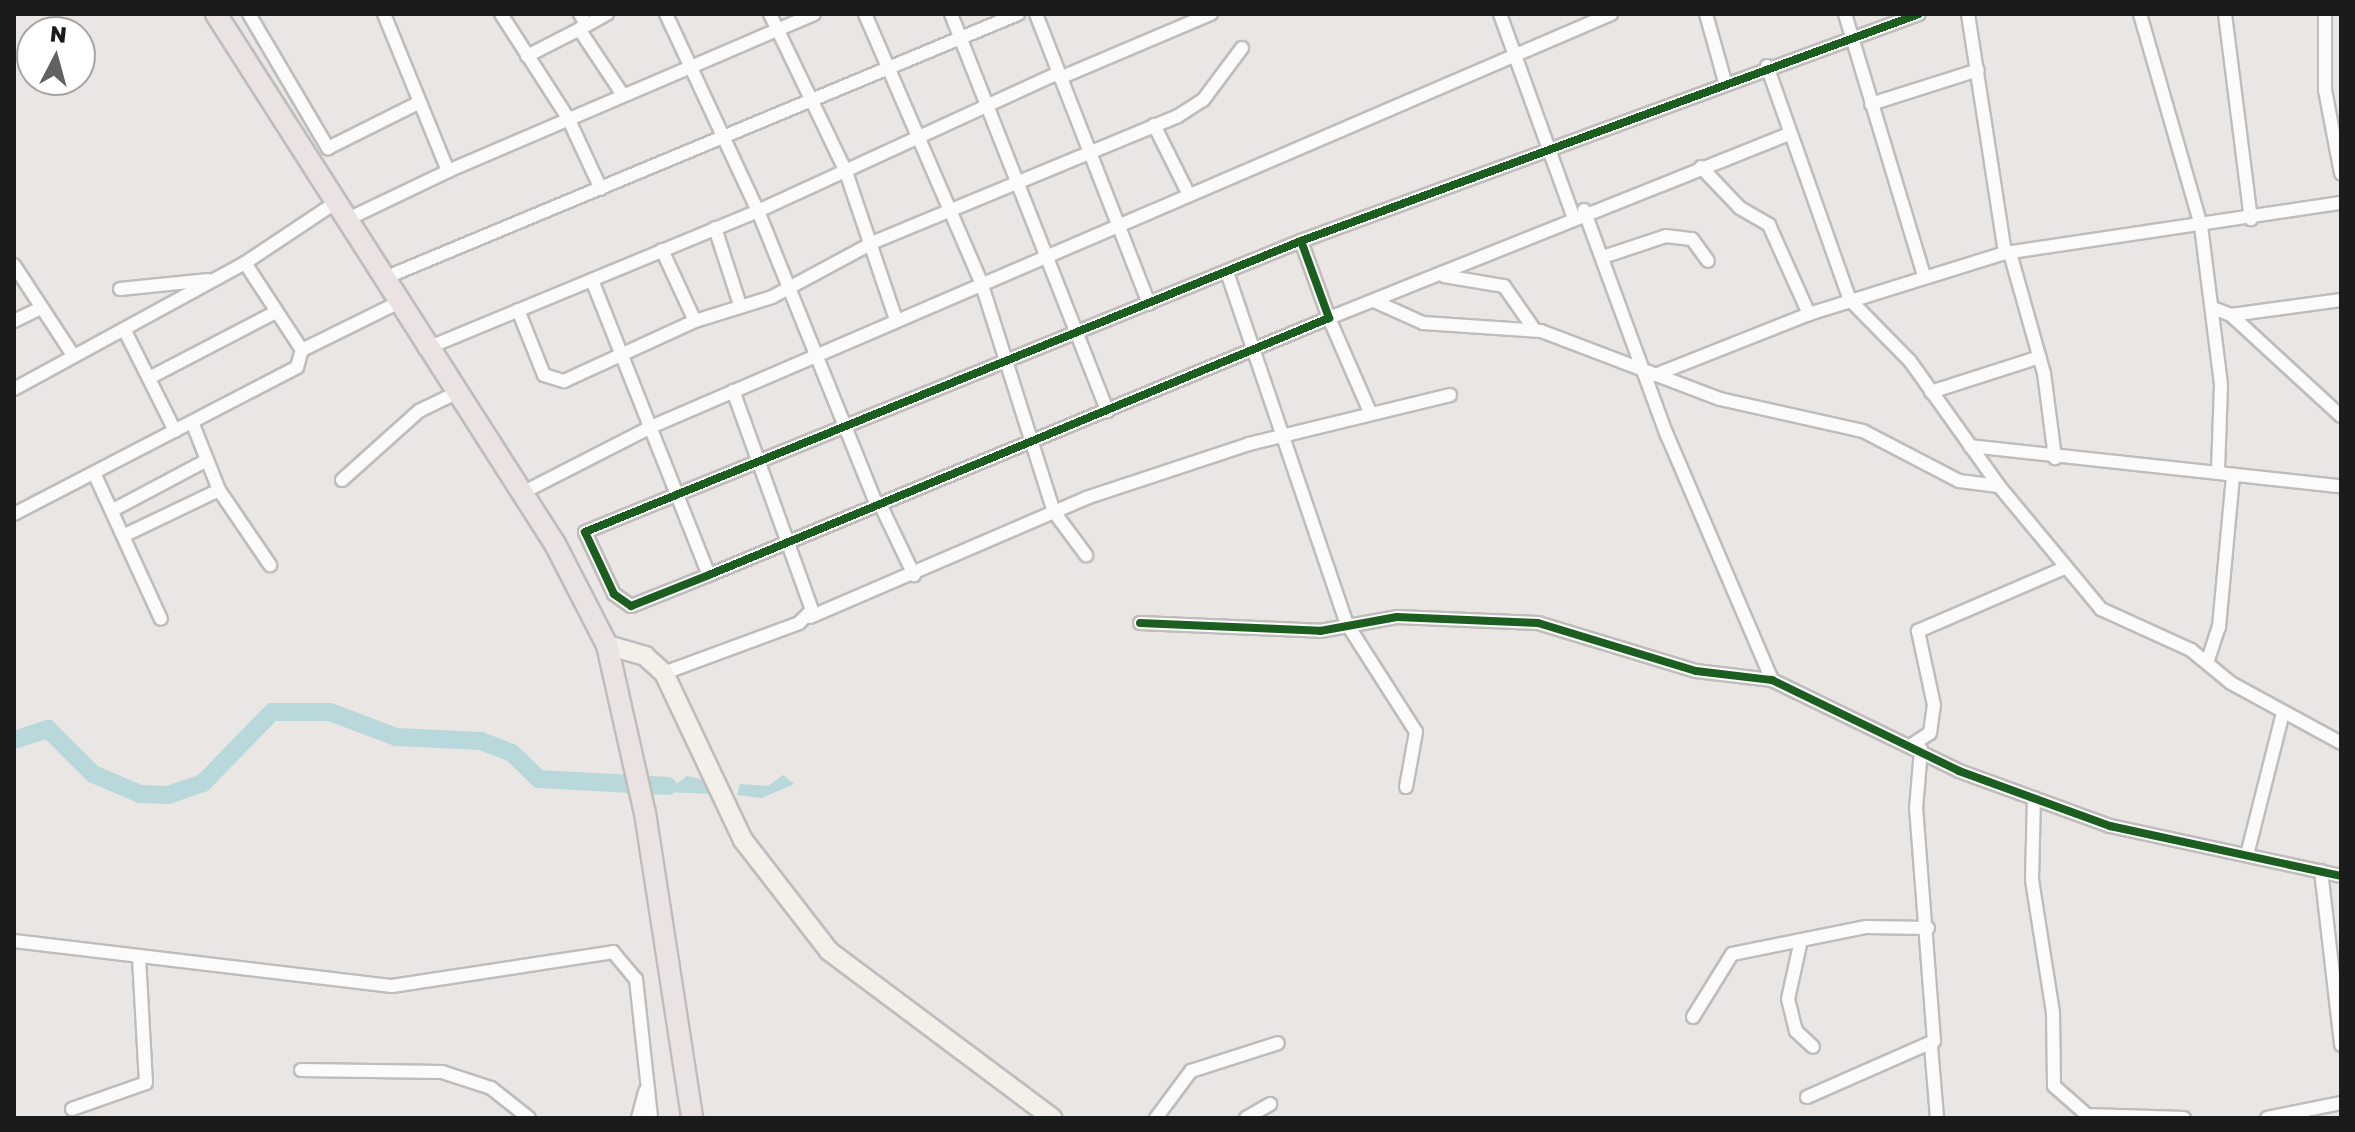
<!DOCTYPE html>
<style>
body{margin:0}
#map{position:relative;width:2355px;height:1132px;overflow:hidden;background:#e9e6e3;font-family:"Golos Text",sans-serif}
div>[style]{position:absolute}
.water>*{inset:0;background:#b8d8db}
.river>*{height:18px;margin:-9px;padding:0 9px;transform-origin:9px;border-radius:9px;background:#b8d8db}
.roads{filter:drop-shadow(2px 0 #bfbdbc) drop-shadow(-2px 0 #bfbdbc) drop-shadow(0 2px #bfbdbc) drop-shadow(0 -2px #bfbdbc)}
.minor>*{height:12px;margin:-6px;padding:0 6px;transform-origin:6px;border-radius:6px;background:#fcfbfb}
.secondary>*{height:18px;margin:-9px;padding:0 9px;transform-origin:9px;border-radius:9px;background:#f2f0e8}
.trunk>*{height:20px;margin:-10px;padding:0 10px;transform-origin:10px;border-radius:10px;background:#ebe3e2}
.cycleway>*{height:8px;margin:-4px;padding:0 4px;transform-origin:4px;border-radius:4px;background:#1b5e20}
span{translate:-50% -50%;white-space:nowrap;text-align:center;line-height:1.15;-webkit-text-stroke:8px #fff;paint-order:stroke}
.frame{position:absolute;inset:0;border:16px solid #1b1b1b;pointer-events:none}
.north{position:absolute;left:16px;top:16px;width:80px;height:80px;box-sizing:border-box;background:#fff;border:2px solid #a4a4a4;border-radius:50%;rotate:6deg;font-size:22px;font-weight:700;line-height:32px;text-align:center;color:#1b1b1b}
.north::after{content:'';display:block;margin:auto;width:28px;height:36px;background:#636261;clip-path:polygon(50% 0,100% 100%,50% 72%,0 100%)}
</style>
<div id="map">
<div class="water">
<div style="clip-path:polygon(783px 775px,794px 784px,762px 798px,737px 795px,740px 784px,768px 786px)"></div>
<div style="clip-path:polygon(687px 776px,709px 781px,714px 794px,665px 792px)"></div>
</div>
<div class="river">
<div style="left:14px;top:740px;width:36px;rotate:-18deg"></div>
<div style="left:48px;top:729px;width:64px;rotate:45deg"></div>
<div style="left:93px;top:774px;width:51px;rotate:23.1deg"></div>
<div style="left:140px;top:794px;width:28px;rotate:2deg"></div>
<div style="left:168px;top:795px;width:37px;rotate:-19deg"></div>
<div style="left:203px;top:783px;width:99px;rotate:-45.8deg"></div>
<div style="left:272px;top:712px;width:58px"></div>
<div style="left:330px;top:712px;width:71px;rotate:20.7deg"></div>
<div style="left:396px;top:737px;width:85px;rotate:2.7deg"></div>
<div style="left:481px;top:741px;width:33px;rotate:21deg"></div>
<div style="left:512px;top:753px;width:37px;rotate:44deg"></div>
<div style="left:539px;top:779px;width:129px;rotate:3.1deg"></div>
</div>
<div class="roads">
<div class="minor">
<div style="left:249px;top:14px;width:156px;rotate:59.5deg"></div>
<div style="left:328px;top:148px;width:101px;rotate:-26.6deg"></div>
<div style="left:384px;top:14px;width:170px;rotate:67.8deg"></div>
<div style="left:448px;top:171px;width:398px;rotate:-23.2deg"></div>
<div style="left:501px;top:14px;width:124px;rotate:57.2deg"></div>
<div style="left:568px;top:118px;width:78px;rotate:65.1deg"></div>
<div style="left:580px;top:14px;width:13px;rotate:58deg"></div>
<div style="left:587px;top:25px;width:23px;rotate:-29deg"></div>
<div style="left:666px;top:14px;width:217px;rotate:65deg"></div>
<div style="left:758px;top:211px;width:317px;rotate:68deg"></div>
<div style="left:770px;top:14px;width:175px;rotate:64.3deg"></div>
<div style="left:846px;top:172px;width:156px;rotate:71.3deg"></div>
<div style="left:865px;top:14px;width:292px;rotate:66.6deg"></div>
<div style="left:981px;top:282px;width:241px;rotate:72.4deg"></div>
<div style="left:1054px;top:512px;width:54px;rotate:53.3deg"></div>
<div style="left:951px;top:14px;width:427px;rotate:68.5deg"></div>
<div style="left:1036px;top:14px;width:311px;rotate:68.7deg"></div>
<div style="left:1500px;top:14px;width:215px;rotate:70.1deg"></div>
<div style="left:1706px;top:14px;width:71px;rotate:74.4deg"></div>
<div style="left:1845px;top:14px;width:274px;rotate:73.2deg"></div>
<div style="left:1968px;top:14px;width:242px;rotate:81.2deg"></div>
<div style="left:2140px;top:14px;width:221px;rotate:73.9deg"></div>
<div style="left:2201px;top:226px;width:160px;rotate:82.8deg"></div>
<div style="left:2221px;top:385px;width:88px;rotate:92deg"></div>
<div style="left:2225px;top:14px;width:207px;rotate:82.8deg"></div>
<div style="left:2325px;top:14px;width:76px;rotate:90deg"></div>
<div style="left:2325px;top:90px;width:85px;rotate:79.1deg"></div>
<div style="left:579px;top:29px;width:79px;rotate:56.3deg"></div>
<div style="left:527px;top:56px;width:64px;rotate:-27deg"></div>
<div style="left:1767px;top:66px;width:248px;rotate:70.5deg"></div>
<div style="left:1850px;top:300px;width:86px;rotate:45.5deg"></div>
<div style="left:1910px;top:361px;width:153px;rotate:54.5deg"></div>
<div style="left:1060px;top:78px;width:164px;rotate:-23deg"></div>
<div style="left:1871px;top:104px;width:112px;rotate:-17.6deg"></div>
<div style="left:1154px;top:125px;width:78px;rotate:63.4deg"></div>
<div style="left:1701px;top:167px;width:57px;rotate:46.4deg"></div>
<div style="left:1740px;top:208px;width:34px;rotate:30deg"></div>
<div style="left:1769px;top:225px;width:98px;rotate:65.8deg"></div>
<div style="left:1584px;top:210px;width:240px;rotate:69.8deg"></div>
<div style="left:1667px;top:435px;width:267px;rotate:66.8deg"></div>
<div style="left:348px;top:219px;width:111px;rotate:-25.6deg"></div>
<div style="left:715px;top:228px;width:81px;rotate:72deg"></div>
<div style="left:1301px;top:241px;width:82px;rotate:70deg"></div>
<div style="left:1329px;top:318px;width:671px;rotate:157.49deg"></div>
<div style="left:709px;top:575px;width:84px;rotate:158.3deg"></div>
<div style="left:631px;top:606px;width:21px;rotate:-145deg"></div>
<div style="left:614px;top:594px;width:68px;rotate:-115.1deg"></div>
<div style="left:585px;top:532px;width:773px;rotate:-22.12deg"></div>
<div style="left:1301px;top:241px;width:658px;rotate:-20.17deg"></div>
<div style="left:662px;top:250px;width:78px;rotate:65.1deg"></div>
<div style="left:2010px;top:253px;width:125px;rotate:74.2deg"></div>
<div style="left:2044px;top:373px;width:86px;rotate:82.6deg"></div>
<div style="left:1603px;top:257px;width:66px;rotate:-18.4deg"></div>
<div style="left:1666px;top:236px;width:26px;rotate:7deg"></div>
<div style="left:1692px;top:239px;width:27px;rotate:54deg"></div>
<div style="left:14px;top:265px;width:108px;rotate:56.8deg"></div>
<div style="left:1228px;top:275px;width:369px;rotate:71.2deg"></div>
<div style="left:1347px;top:624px;width:128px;rotate:57.4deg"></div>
<div style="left:1416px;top:732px;width:56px;rotate:100.3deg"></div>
<div style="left:1444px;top:276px;width:61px;rotate:9.5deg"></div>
<div style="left:1504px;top:286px;width:52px;rotate:55.1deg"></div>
<div style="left:382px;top:279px;width:689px;rotate:-22.62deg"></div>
<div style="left:592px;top:280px;width:317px;rotate:68.4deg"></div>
<div style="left:120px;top:289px;width:89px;rotate:-5.8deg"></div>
<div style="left:1374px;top:301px;width:54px;rotate:24.2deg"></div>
<div style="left:1423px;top:323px;width:118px;rotate:3.9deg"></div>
<div style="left:1541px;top:331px;width:191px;rotate:20.8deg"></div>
<div style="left:1720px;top:399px;width:147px;rotate:12.6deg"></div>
<div style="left:1863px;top:431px;width:108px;rotate:27.5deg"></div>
<div style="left:1959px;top:481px;width:40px;rotate:7.1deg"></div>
<div style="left:1999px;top:486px;width:160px;rotate:50.3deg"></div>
<div style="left:2101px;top:609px;width:99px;rotate:24.5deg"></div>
<div style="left:2191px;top:650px;width:52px;rotate:39.5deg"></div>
<div style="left:2231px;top:683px;width:125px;rotate:28.6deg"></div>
<div style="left:2213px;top:308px;width:19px;rotate:21deg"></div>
<div style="left:2231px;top:315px;width:149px;rotate:42.6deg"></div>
<div style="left:518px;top:310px;width:70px;rotate:68.2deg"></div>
<div style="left:544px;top:375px;width:21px;rotate:17deg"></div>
<div style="left:564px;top:381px;width:144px;rotate:-24.6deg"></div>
<div style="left:695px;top:321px;width:81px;rotate:-17.3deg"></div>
<div style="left:772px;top:297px;width:116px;rotate:-28.3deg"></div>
<div style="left:874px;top:242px;width:329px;rotate:-22.5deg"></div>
<div style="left:1178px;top:116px;width:30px;rotate:-33deg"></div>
<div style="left:1203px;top:100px;width:65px;rotate:-53.1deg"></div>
<div style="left:2231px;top:315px;width:111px;rotate:-7.8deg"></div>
<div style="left:14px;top:321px;width:30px;rotate:-26deg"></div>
<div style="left:124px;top:329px;width:114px;rotate:63.4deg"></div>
<div style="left:425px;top:349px;width:360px;rotate:-22.5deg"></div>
<div style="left:758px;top:211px;width:330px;rotate:-24.7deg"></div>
<div style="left:302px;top:350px;width:106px;rotate:-26.3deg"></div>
<div style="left:1655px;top:375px;width:166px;rotate:-21.6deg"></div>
<div style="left:1809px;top:314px;width:205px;rotate:-17.3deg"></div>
<div style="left:2005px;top:253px;width:340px;rotate:-8.5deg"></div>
<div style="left:149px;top:378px;width:143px;rotate:-27.5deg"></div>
<div style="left:14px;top:389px;width:263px;rotate:-28.6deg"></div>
<div style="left:245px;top:263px;width:112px;rotate:-33.7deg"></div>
<div style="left:1931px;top:392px;width:114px;rotate:-17.8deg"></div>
<div style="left:1370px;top:412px;width:103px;rotate:-113.6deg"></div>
<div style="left:1329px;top:318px;width:495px;rotate:-21.8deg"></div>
<div style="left:192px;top:422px;width:73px;rotate:68.3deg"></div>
<div style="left:219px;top:490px;width:91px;rotate:55.8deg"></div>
<div style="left:1970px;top:446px;width:373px;rotate:6.2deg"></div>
<div style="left:95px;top:475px;width:158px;rotate:65.4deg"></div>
<div style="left:342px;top:480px;width:103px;rotate:-41.9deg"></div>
<div style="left:419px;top:411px;width:39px;rotate:-26deg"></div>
<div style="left:520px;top:494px;width:149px;rotate:-27.1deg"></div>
<div style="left:653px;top:426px;width:1043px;rotate:-23.27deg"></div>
<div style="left:880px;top:504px;width:79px;rotate:64.4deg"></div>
<div style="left:113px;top:510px;width:104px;rotate:-28deg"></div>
<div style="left:14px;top:514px;width:319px;rotate:-27.4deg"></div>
<div style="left:297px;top:367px;width:18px;rotate:-74deg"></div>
<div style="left:302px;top:350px;width:104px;rotate:-123.2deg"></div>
<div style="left:125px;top:535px;width:104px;rotate:-25.6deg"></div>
<div style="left:810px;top:617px;width:301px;rotate:-23.3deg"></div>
<div style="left:1086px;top:498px;width:172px;rotate:-18.3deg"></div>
<div style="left:1249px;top:444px;width:207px;rotate:-13.7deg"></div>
<div style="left:1140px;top:623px;width:180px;rotate:2.5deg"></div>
<div style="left:1320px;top:631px;width:78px;rotate:-10.3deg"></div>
<div style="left:1397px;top:617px;width:141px;rotate:2.4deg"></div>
<div style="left:1538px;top:623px;width:165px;rotate:16.9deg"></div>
<div style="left:1696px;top:671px;width:77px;rotate:6.8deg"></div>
<div style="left:1772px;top:680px;width:208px;rotate:25.9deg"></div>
<div style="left:1959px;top:771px;width:161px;rotate:20deg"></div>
<div style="left:2110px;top:826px;width:236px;rotate:12.2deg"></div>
<div style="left:2207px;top:663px;width:38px;rotate:-72deg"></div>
<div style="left:2219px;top:627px;width:153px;rotate:-84.7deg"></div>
<div style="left:664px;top:673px;width:144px;rotate:-20.3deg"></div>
<div style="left:799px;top:623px;width:18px;rotate:-45deg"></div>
<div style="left:812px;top:610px;width:233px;rotate:-109.8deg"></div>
<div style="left:1913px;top:744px;width:20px;rotate:-33deg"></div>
<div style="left:1930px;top:733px;width:28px;rotate:-82deg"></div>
<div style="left:1934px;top:705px;width:76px;rotate:-102.2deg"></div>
<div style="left:1918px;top:631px;width:159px;rotate:-23.3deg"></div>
<div style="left:2034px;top:798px;width:82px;rotate:91.4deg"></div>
<div style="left:2032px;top:880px;width:134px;rotate:81deg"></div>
<div style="left:2053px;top:1012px;width:74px;rotate:89.2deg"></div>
<div style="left:2054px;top:1086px;width:44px;rotate:41.3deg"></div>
<div style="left:2087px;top:1115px;width:97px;rotate:1.8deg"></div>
<div style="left:2247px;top:855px;width:146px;rotate:-75.8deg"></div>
<div style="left:2321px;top:871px;width:175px;rotate:83.4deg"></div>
<div style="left:1801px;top:940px;width:60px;rotate:102.4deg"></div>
<div style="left:1788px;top:999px;width:33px;rotate:76deg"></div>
<div style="left:1796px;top:1031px;width:23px;rotate:43deg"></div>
<div style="left:14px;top:941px;width:381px;rotate:6.8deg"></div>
<div style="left:392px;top:986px;width:224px;rotate:-8.7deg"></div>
<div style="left:613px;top:952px;width:35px;rotate:50deg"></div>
<div style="left:636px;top:979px;width:140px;rotate:83.8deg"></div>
<div style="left:1693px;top:1017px;width:74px;rotate:-58.2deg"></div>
<div style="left:1732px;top:954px;width:137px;rotate:-11.4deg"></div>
<div style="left:1866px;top:927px;width:62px;rotate:0.9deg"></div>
<div style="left:1931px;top:1046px;width:72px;rotate:85.2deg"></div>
<div style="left:301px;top:1070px;width:141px;rotate:0.8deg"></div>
<div style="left:442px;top:1072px;width:52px;rotate:18.1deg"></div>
<div style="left:491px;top:1088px;width:48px;rotate:38.3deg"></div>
<div style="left:1807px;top:1097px;width:139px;rotate:-23.8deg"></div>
<div style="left:1934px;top:1041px;width:233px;rotate:-94.4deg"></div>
<div style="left:1916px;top:809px;width:60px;rotate:-85.2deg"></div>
<div style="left:72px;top:1109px;width:78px;rotate:-19.4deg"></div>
<div style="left:146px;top:1083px;width:125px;rotate:-93.2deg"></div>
<div style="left:638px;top:1118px;width:28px;rotate:-75deg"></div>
<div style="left:1156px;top:1118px;width:59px;rotate:-53.3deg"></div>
<div style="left:1191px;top:1071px;width:91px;rotate:-17.8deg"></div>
<div style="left:1246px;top:1118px;width:28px;rotate:-30deg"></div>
<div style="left:2267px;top:1118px;width:76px;rotate:-11.5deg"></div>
</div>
<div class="secondary">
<div style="left:607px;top:645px;width:40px;rotate:16deg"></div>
<div style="left:645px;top:656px;width:25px;rotate:42deg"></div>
<div style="left:664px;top:673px;width:185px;rotate:64.7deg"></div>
<div style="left:743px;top:840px;width:140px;rotate:52.2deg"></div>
<div style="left:829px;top:951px;width:279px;rotate:36.8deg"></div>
</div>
<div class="trunk">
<div style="left:216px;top:14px;width:629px;rotate:57.4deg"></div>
<div style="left:555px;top:544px;width:114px;rotate:62.8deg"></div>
<div style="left:607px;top:645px;width:172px;rotate:77.3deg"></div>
<div style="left:645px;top:813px;width:309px;rotate:81.2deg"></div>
</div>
</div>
<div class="cycleway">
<div style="left:1301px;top:241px;width:82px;rotate:70deg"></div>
<div style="left:1329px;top:318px;width:671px;rotate:157.49deg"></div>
<div style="left:709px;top:575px;width:84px;rotate:158.3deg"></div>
<div style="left:631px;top:606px;width:21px;rotate:-145deg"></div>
<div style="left:614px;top:594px;width:68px;rotate:-115.1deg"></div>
<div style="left:585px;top:532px;width:773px;rotate:-22.12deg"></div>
<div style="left:1301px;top:241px;width:658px;rotate:-20.17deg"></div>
<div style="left:1140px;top:623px;width:180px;rotate:2.5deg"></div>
<div style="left:1320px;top:631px;width:78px;rotate:-10.3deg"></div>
<div style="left:1397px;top:617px;width:141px;rotate:2.4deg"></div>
<div style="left:1538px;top:623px;width:165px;rotate:16.9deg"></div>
<div style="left:1696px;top:671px;width:77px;rotate:6.8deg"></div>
<div style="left:1772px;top:680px;width:208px;rotate:25.9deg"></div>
<div style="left:1959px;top:771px;width:161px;rotate:20deg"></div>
<div style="left:2110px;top:826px;width:236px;rotate:12.2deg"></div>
</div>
<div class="frame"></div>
<div class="north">N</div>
</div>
